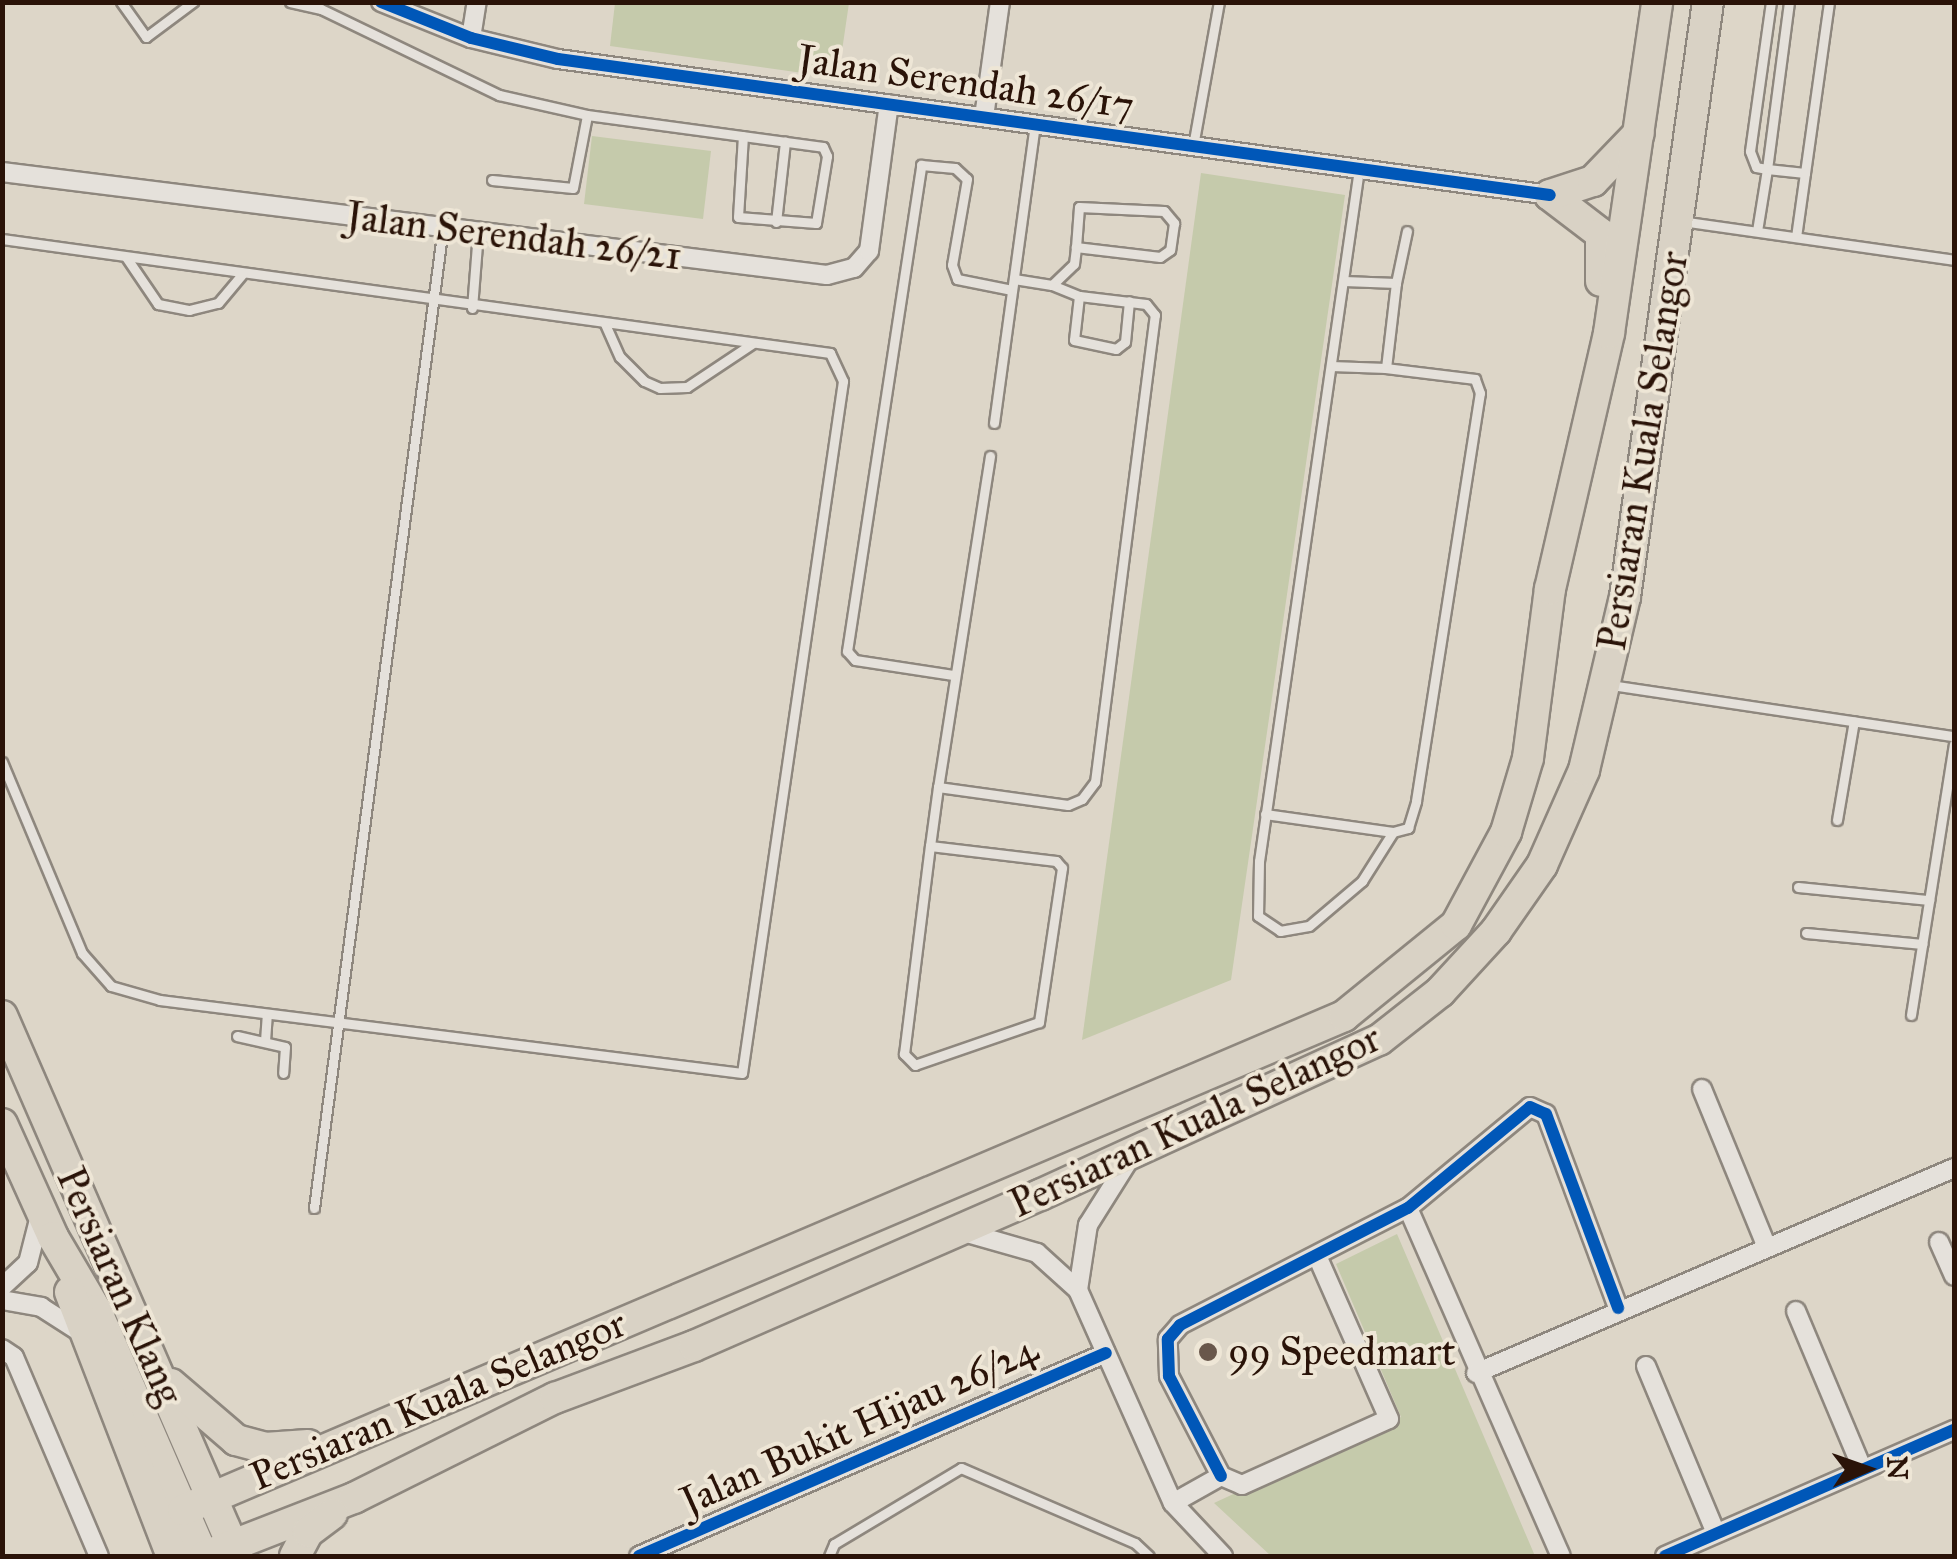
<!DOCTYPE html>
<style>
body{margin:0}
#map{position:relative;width:1957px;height:1559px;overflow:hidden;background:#ddd6c8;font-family:"IM FELL Great Primer",serif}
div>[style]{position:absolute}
.green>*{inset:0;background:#c5caab}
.roads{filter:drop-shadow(2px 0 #8e877e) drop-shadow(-2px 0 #8e877e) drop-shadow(0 2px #8e877e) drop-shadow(0 -2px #8e877e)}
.service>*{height:9px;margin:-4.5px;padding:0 4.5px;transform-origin:4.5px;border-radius:4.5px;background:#e5e1db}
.minor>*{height:18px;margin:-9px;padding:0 9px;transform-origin:9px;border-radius:9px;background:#e5e1db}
.primary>*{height:30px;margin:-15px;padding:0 15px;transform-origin:15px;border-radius:15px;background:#d9d2c5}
.cycleway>*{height:12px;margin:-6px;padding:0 6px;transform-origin:6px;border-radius:6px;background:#0057b8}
.dots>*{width:28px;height:28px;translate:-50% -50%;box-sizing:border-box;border:5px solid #eee6d6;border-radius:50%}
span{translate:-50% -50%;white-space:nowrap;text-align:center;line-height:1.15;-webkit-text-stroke:8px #eee6d6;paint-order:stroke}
.street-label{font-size:40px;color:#2a1308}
.poi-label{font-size:40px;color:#2a1308}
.left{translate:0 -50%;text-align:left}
.frame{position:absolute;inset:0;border:5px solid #2a1308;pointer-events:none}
.north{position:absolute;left:1817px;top:1419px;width:100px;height:100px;-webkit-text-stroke:8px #eee6d6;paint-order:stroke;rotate:88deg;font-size:28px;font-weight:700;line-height:40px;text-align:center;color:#2a1308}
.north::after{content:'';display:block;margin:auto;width:35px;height:45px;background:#2a1308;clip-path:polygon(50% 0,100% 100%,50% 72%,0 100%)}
</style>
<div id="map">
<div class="green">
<div style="clip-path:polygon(615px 3px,849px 3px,838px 78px,610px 46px)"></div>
<div style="clip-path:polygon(592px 136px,711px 151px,703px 219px,584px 204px)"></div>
<div style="clip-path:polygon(1201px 173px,1345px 195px,1231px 980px,1082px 1040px)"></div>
<div style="clip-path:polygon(1397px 1234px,1455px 1369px,1535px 1556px,1271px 1556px,1214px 1503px,1401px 1417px,1336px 1264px)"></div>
</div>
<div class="roads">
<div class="service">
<div style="left:121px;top:2px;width:43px;rotate:54.5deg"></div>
<div style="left:146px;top:37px;width:59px;rotate:-36.7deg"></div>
<div style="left:290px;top:2px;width:32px;rotate:13deg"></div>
<div style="left:321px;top:9px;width:198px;rotate:25.8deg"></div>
<div style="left:499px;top:95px;width:90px;rotate:12.8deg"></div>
<div style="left:587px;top:115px;width:238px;rotate:7.7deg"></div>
<div style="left:823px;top:147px;width:10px;rotate:66deg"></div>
<div style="left:827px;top:156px;width:68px;rotate:99.3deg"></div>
<div style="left:816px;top:223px;width:78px;rotate:-175.6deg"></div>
<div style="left:738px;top:217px;width:81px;rotate:-86.5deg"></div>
<div style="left:1789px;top:2px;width:168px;rotate:97.5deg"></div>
<div style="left:1767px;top:169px;width:38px;rotate:6deg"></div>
<div style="left:1805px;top:173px;width:173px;rotate:-82deg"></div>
<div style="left:1193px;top:146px;width:146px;rotate:-79.8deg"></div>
<div style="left:1359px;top:169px;width:699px;rotate:98.22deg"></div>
<div style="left:1259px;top:861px;width:55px;rotate:91deg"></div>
<div style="left:1258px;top:916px;width:27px;rotate:34deg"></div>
<div style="left:1280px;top:931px;width:29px;rotate:-10deg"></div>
<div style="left:1309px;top:926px;width:70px;rotate:-40.3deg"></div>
<div style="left:1362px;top:881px;width:58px;rotate:-57.7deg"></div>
<div style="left:492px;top:180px;width:81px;rotate:5.6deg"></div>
<div style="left:573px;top:188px;width:74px;rotate:-79.1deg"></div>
<div style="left:1681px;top:221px;width:276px;rotate:8.1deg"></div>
<div style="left:776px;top:222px;width:81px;rotate:-83.6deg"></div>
<div style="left:1757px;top:231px;width:63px;rotate:-80.8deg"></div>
<div style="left:1767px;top:169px;width:11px;rotate:-170deg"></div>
<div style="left:1756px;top:167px;width:17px;rotate:-111deg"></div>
<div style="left:1750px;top:151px;width:150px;rotate:-82deg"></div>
<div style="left:1796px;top:237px;width:65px;rotate:-82deg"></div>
<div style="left:2px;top:239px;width:836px;rotate:7.84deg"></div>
<div style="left:830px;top:353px;width:31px;rotate:65deg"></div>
<div style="left:843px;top:381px;width:699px;rotate:98.3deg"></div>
<div style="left:742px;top:1073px;width:587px;rotate:-172.85deg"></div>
<div style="left:160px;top:1000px;width:51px;rotate:-164.1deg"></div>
<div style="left:111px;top:986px;width:44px;rotate:-131.3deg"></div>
<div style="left:82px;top:953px;width:207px;rotate:-112.7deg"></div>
<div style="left:126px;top:257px;width:57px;rotate:55.8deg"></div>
<div style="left:158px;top:304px;width:32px;rotate:11deg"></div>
<div style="left:189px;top:310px;width:30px;rotate:-14deg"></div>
<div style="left:218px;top:303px;width:38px;rotate:-50deg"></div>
<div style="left:1014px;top:279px;width:38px;rotate:9deg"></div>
<div style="left:1052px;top:285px;width:30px;rotate:-44deg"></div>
<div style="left:1074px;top:264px;width:17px;rotate:-83deg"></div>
<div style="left:1076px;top:247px;width:40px;rotate:-85.7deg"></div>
<div style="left:1079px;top:207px;width:85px;rotate:2.7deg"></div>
<div style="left:1164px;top:211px;width:16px;rotate:50deg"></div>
<div style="left:1174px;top:223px;width:27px;rotate:98deg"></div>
<div style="left:1170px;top:250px;width:12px;rotate:145deg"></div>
<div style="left:1160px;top:257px;width:85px;rotate:-173.2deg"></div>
<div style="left:1396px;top:283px;width:53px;rotate:-78.1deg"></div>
<div style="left:1079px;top:296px;width:44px;rotate:96.5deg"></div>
<div style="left:1074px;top:340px;width:43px;rotate:12.1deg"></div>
<div style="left:1116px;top:349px;width:11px;rotate:-38deg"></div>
<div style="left:1125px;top:342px;width:41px;rotate:-84.4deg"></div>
<div style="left:472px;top:308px;width:77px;rotate:-85.5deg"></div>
<div style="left:605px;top:324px;width:36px;rotate:66deg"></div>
<div style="left:620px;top:357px;width:34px;rotate:45deg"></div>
<div style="left:644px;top:381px;width:17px;rotate:24deg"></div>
<div style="left:660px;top:388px;width:27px;rotate:-2deg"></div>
<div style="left:687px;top:387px;width:79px;rotate:-33.7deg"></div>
<div style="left:1331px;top:366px;width:55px;rotate:2.1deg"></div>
<div style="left:1386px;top:368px;width:86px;rotate:-83.3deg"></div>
<div style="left:1396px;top:283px;width:52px;rotate:-177.8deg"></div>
<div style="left:994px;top:423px;width:302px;rotate:-82.2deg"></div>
<div style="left:990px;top:456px;width:335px;rotate:98.9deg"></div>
<div style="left:938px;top:787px;width:131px;rotate:7.9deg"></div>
<div style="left:1068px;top:805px;width:15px;rotate:-23deg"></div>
<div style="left:1082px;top:799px;width:21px;rotate:-53deg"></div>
<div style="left:1095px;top:782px;width:471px;rotate:-82.7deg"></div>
<div style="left:1155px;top:315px;width:14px;rotate:-129deg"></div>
<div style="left:1146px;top:304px;width:67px;rotate:-173.2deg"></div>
<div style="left:1079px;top:296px;width:29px;rotate:-158deg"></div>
<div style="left:953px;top:675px;width:99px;rotate:-171.3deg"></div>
<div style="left:855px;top:660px;width:12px;rotate:-132deg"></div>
<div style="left:847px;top:651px;width:492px;rotate:-81.3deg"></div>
<div style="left:921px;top:165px;width:34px;rotate:5deg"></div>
<div style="left:955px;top:168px;width:16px;rotate:43deg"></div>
<div style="left:967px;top:179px;width:87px;rotate:99.9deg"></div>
<div style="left:952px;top:265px;width:15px;rotate:70deg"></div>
<div style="left:957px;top:279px;width:56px;rotate:11.3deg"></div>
<div style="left:1611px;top:685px;width:347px;rotate:8.5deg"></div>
<div style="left:1265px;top:814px;width:129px;rotate:8deg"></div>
<div style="left:1393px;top:832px;width:16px;rotate:-15deg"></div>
<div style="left:1408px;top:828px;width:28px;rotate:-73deg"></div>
<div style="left:1416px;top:801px;width:413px;rotate:-81.1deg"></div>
<div style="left:1480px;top:393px;width:15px;rotate:-110deg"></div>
<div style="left:1475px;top:379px;width:90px;rotate:-173deg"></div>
<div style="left:1837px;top:820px;width:100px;rotate:-80.3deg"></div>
<div style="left:930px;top:846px;width:127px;rotate:6.8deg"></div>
<div style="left:1056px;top:861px;width:9px;rotate:49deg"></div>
<div style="left:1062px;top:868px;width:156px;rotate:98.5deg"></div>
<div style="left:1039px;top:1022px;width:131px;rotate:160.9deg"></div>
<div style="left:915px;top:1065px;width:16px;rotate:-135deg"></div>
<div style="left:904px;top:1054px;width:210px;rotate:-82.9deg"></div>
<div style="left:930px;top:846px;width:60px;rotate:-82.3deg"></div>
<div style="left:1798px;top:887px;width:132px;rotate:5.7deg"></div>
<div style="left:1806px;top:933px;width:117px;rotate:5.4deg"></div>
<div style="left:1911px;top:1015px;width:274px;rotate:-81deg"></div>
<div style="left:237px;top:1036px;width:49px;rotate:12.9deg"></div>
<div style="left:285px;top:1047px;width:26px;rotate:94deg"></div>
<div style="left:265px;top:1041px;width:27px;rotate:-86deg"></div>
<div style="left:314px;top:1208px;width:989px;rotate:-82.51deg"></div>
<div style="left:829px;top:1556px;width:13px;rotate:-67deg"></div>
<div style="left:834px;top:1544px;width:148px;rotate:-30.9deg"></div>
<div style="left:961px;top:1468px;width:189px;rotate:23.3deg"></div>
<div style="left:1135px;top:1543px;width:19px;rotate:43deg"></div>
</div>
<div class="minor">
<div style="left:381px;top:2px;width:97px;rotate:21.8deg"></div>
<div style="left:471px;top:38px;width:89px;rotate:13.6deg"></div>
<div style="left:558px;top:59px;width:1001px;rotate:7.81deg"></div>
<div style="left:471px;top:38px;width:36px;rotate:-81deg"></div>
<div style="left:984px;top:117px;width:116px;rotate:-82.1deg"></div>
<div style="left:2px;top:172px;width:831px;rotate:7.12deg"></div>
<div style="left:827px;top:275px;width:28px;rotate:-15deg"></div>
<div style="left:854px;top:268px;width:23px;rotate:-49deg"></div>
<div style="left:869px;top:251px;width:148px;rotate:-82.3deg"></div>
<div style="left:1702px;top:1089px;width:169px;rotate:67.7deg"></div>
<div style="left:1408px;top:1208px;width:380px;rotate:66.3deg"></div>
<div style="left:964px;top:1232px;width:76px;rotate:16deg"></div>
<div style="left:1037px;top:1253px;width:55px;rotate:42.1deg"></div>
<div style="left:1078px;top:1290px;width:233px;rotate:66deg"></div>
<div style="left:1173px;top:1503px;width:73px;rotate:46.7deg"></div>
<div style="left:1939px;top:1242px;width:37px;rotate:66deg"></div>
<div style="left:2px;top:1287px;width:35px;rotate:-43deg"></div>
<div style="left:28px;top:1263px;width:49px;rotate:-75.7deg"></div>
<div style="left:1078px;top:1290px;width:66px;rotate:-81.3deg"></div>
<div style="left:1088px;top:1225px;width:83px;rotate:-57.8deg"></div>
<div style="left:2px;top:1300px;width:40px;rotate:10deg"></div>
<div style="left:41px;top:1307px;width:50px;rotate:32.7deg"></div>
<div style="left:1796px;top:1311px;width:168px;rotate:67.2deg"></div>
<div style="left:2px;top:1349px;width:14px;rotate:34deg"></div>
<div style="left:14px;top:1357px;width:216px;rotate:66.9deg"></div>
<div style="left:1646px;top:1366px;width:179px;rotate:67.3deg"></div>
<div style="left:1476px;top:1373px;width:520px;rotate:-23.21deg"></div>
<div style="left:1221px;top:1476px;width:113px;rotate:-117.5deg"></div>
<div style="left:1169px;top:1376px;width:37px;rotate:-92deg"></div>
<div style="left:1168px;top:1339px;width:18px;rotate:-49deg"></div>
<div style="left:1180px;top:1325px;width:256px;rotate:-27.2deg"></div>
<div style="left:1408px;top:1208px;width:158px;rotate:-39.6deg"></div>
<div style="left:1530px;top:1107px;width:17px;rotate:24deg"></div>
<div style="left:1546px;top:1114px;width:207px;rotate:69.6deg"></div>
<div style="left:1221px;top:1476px;width:23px;rotate:23deg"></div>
<div style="left:1242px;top:1485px;width:161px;rotate:-24.2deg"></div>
<div style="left:1389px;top:1419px;width:178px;rotate:-113.8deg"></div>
<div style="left:1173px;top:1503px;width:55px;rotate:-29.4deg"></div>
<div style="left:639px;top:1556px;width:509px;rotate:-23.49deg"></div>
<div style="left:1665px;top:1556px;width:315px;rotate:-23.6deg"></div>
</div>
<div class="primary">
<div style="left:1550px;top:195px;width:64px;rotate:37.4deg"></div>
<div style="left:1601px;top:234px;width:47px;rotate:90deg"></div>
<div style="left:1550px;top:195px;width:45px;rotate:-18deg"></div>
<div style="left:1593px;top:181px;width:66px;rotate:-46.2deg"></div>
<div style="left:2px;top:1016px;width:589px;rotate:66.48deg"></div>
<div style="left:2px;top:1124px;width:124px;rotate:65.7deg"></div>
<div style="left:53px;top:1237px;width:85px;rotate:59.5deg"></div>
<div style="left:96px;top:1310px;width:268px;rotate:66.5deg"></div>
<div style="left:70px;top:1292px;width:283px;rotate:68.9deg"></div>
<div style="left:171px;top:1384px;width:86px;rotate:40.7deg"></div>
<div style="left:236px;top:1440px;width:30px;rotate:15deg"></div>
<div style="left:265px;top:1448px;width:43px;rotate:-4deg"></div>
<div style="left:183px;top:1510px;width:1262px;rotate:-23.05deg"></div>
<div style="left:1344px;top:1016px;width:144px;rotate:-39.1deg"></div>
<div style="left:1456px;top:925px;width:106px;rotate:-61.7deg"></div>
<div style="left:1506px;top:832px;width:77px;rotate:-73.4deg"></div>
<div style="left:1528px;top:758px;width:170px;rotate:-82.6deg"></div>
<div style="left:1550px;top:589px;width:263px;rotate:-77deg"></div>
<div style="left:1609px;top:333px;width:334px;rotate:-81.7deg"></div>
<div style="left:205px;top:1556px;width:160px;rotate:-21.3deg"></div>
<div style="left:354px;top:1498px;width:225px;rotate:-26.5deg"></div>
<div style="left:555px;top:1398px;width:148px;rotate:-20.5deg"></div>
<div style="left:694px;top:1346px;width:378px;rotate:-23.6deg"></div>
<div style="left:1040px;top:1195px;width:373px;rotate:-24.6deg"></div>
<div style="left:1379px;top:1040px;width:78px;rotate:-38.2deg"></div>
<div style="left:1440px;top:992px;width:83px;rotate:-47.4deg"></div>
<div style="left:1496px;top:931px;width:80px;rotate:-55.1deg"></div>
<div style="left:1542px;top:865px;width:104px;rotate:-66.1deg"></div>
<div style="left:1584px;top:770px;width:178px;rotate:-76.7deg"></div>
<div style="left:1625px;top:597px;width:601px;rotate:-82.06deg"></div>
<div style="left:295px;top:1556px;width:27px;rotate:-62deg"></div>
<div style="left:308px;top:1532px;width:30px;rotate:-37deg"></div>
</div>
</div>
<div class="cycleway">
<div style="left:381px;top:2px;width:97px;rotate:21.8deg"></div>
<div style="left:471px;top:38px;width:89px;rotate:13.6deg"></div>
<div style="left:558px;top:59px;width:1001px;rotate:7.81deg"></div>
<div style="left:1221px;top:1476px;width:113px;rotate:-117.5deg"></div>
<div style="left:1169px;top:1376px;width:37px;rotate:-92deg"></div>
<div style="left:1168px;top:1339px;width:18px;rotate:-49deg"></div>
<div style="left:1180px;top:1325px;width:256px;rotate:-27.2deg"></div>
<div style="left:1408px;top:1208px;width:158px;rotate:-39.6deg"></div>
<div style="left:1530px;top:1107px;width:17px;rotate:24deg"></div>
<div style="left:1546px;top:1114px;width:207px;rotate:69.6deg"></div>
<div style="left:639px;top:1556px;width:509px;rotate:-23.49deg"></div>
<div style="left:1665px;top:1556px;width:315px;rotate:-23.6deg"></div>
</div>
<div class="dots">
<div style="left:1208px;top:1352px;background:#69574b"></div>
</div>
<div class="street-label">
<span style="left:966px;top:82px;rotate:8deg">Jalan Serendah 26/17</span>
<span style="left:514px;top:236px;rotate:7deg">Jalan Serendah 26/21</span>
<span style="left:1643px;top:451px;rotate:-81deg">Persiaran Kuala Selangor</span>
<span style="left:1195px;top:1121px;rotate:-25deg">Persiaran Kuala Selangor</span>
<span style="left:120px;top:1286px;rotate:66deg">Persiaran Klang</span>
<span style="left:438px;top:1400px;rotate:-23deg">Persiaran Kuala Selangor</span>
<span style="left:859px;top:1425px;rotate:-24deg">Jalan Bukit Hijau 26/24</span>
</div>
<div class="poi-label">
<span class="left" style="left:1228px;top:1352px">99 Speedmart</span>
</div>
<div class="frame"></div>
<div class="north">N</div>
</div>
